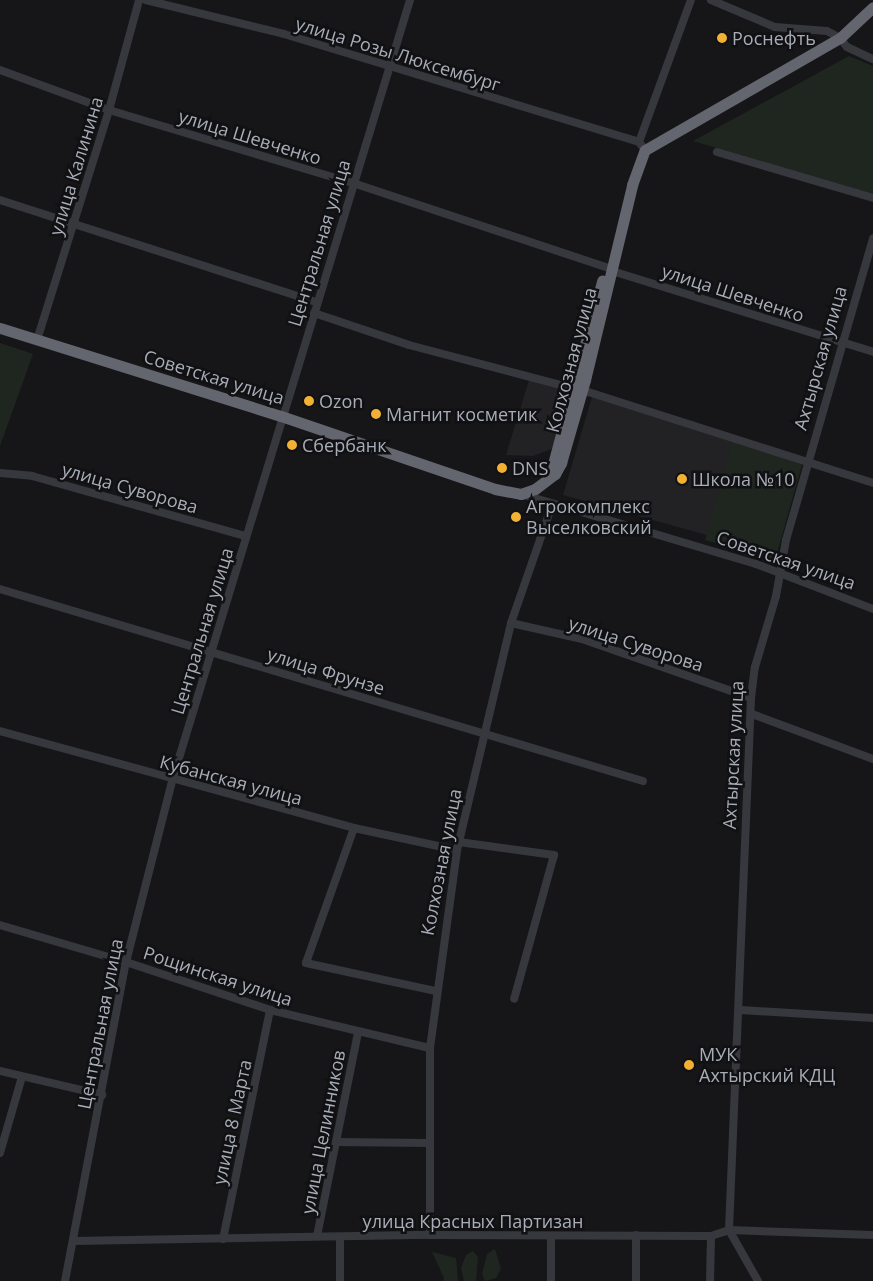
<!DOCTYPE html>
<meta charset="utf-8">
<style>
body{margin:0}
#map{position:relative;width:873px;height:1281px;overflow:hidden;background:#161618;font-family:"Open Sans",sans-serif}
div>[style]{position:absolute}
.built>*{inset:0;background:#222225}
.green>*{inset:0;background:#1e261f}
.minor>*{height:8px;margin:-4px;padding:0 4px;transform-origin:4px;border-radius:4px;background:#37383d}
.highway>*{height:11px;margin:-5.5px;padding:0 5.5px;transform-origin:5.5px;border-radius:5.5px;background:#63666e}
.dots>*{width:14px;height:14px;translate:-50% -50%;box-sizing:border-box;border:2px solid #111113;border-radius:50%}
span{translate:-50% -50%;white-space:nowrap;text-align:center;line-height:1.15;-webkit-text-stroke:5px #111113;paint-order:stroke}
.poi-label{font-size:18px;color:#a8adb8}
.left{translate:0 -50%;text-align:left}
.street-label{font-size:18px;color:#a8adb8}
</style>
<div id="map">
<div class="built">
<div style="clip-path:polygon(529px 380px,570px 391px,554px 448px,533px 456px,506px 455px)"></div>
<div style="clip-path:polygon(592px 397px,801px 464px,775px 554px,563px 495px)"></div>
</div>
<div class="green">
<div style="clip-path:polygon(849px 56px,873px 66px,873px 194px,693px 141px)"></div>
<div style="clip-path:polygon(0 343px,33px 354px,0 446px)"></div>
<div style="clip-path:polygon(733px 442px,802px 465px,775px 560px,705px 540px)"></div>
<div style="clip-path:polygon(495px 1249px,501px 1269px,496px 1278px,485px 1281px,482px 1274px,487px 1254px)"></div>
<div style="clip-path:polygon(473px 1251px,478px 1257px,476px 1281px,464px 1281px,461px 1268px,466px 1255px)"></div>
<div style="clip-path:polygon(432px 1252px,456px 1258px,458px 1281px,443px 1281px,444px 1278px)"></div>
</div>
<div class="minor">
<div style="left:146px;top:0;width:142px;rotate:13.8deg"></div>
<div style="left:284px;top:34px;width:371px;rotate:16.9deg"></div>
<div style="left:711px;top:0;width:69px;rotate:22.9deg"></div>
<div style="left:775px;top:27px;width:52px;rotate:4.4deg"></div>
<div style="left:827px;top:31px;width:15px;rotate:28deg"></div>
<div style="left:840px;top:38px;width:11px;rotate:52deg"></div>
<div style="left:847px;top:47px;width:29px;rotate:25deg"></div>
<div style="left:0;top:70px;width:116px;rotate:20.2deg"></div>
<div style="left:109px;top:110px;width:255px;rotate:16.7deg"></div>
<div style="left:353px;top:183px;width:267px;rotate:18.4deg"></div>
<div style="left:642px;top:146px;width:5px;rotate:-127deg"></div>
<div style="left:639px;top:142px;width:151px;rotate:-69.9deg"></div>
<div style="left:717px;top:152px;width:163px;rotate:16.4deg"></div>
<div style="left:0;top:200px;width:332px;rotate:17.9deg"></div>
<div style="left:612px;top:271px;width:273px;rotate:17.2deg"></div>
<div style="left:314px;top:313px;width:100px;rotate:18.6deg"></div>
<div style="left:409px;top:345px;width:169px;rotate:14.8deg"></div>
<div style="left:37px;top:340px;width:241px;rotate:-72.6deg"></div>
<div style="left:109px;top:110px;width:114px;rotate:-74.7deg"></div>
<div style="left:582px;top:390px;width:305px;rotate:17.7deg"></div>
<div style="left:0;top:473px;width:32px;rotate:5deg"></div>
<div style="left:32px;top:476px;width:222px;rotate:15.7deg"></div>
<div style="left:521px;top:494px;width:245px;rotate:16.6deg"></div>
<div style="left:756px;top:564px;width:125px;rotate:21deg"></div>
<div style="left:0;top:589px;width:671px;rotate:16.63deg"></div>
<div style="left:511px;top:623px;width:73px;rotate:12.7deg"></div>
<div style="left:582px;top:639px;width:179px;rotate:19.2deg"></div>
<div style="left:752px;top:714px;width:129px;rotate:20.4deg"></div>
<div style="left:0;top:731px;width:367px;rotate:15.3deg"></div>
<div style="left:354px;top:828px;width:105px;rotate:12.1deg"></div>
<div style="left:354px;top:828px;width:143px;rotate:109.6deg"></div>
<div style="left:306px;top:963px;width:133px;rotate:12.2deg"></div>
<div style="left:459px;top:842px;width:96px;rotate:7.8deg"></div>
<div style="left:554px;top:855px;width:149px;rotate:105.5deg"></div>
<div style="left:0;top:925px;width:131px;rotate:16.4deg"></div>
<div style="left:126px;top:962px;width:152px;rotate:18.4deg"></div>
<div style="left:270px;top:1010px;width:164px;rotate:13.4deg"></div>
<div style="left:740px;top:1010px;width:133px;rotate:3.4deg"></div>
<div style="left:0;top:1071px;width:105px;rotate:13.2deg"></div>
<div style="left:336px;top:1142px;width:93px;rotate:0.6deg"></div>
<div style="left:0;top:1153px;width:79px;rotate:-73.9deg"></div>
<div style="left:430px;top:1235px;width:187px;rotate:-90deg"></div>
<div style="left:430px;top:1048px;width:200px;rotate:-82.2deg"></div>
<div style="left:457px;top:850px;width:233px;rotate:-76.6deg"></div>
<div style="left:511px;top:623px;width:125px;rotate:-70.8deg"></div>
<div style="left:636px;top:1235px;width:46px;rotate:90deg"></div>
<div style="left:317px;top:1236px;width:207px;rotate:-78.6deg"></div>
<div style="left:223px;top:1239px;width:234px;rotate:-78.4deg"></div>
<div style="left:73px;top:1241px;width:357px;rotate:-1deg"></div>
<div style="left:430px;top:1235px;width:281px;rotate:0.2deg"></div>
<div style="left:711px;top:1236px;width:19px;rotate:-18deg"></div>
<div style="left:729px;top:1230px;width:144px;rotate:2deg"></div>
<div style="left:65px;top:1281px;width:325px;rotate:-79.2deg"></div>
<div style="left:126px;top:962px;width:187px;rotate:-75.7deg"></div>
<div style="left:172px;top:781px;width:816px;rotate:-73.05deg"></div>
<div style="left:340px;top:1281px;width:44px;rotate:-90deg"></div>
<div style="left:551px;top:1281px;width:44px;rotate:-90deg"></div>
<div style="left:710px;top:1281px;width:45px;rotate:-88.7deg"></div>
<div style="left:758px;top:1281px;width:59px;rotate:-119.6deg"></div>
<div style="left:729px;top:1230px;width:532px;rotate:-87.63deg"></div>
<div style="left:751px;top:698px;width:31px;rotate:-83deg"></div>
<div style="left:755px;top:667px;width:74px;rotate:-73.5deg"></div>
<div style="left:776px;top:596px;width:57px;rotate:-79.9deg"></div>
<div style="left:786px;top:540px;width:314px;rotate:-73.9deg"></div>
</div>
<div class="highway">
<div style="left:0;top:328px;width:294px;rotate:17.4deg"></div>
<div style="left:281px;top:416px;width:226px;rotate:18.8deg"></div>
<div style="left:495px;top:489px;width:26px;rotate:11deg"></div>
<div style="left:521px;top:494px;width:15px;rotate:-20deg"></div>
<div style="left:535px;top:489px;width:25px;rotate:-37deg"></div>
<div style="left:555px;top:474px;width:13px;rotate:-61deg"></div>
<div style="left:561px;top:463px;width:86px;rotate:-73.9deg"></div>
<div style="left:585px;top:380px;width:201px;rotate:-76.4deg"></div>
<div style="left:632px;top:185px;width:37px;rotate:-70deg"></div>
<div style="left:645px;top:150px;width:225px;rotate:-29.9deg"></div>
<div style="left:840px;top:38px;width:45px;rotate:-43.2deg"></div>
<div style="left:552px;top:468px;width:194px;rotate:-75deg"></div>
</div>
<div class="dots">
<div style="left:722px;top:38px;background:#f2b134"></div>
<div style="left:309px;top:401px;background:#f2b134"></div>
<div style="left:376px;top:414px;background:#f2b134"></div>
<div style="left:292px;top:445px;background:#f2b134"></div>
<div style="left:502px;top:468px;background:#f2b134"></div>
<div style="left:682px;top:479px;background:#f2b134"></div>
<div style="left:516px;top:517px;background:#f2b134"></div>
<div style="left:689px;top:1065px;background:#f2b134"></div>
</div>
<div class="poi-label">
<span class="left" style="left:732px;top:38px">Роснефть</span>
<span class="left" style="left:319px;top:401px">Ozon</span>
<span class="left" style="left:386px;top:414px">Магнит косметик</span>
<span class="left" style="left:302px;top:445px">Сбербанк</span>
<span class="left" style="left:512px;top:468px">DNS</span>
<span class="left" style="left:692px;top:479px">Школа №10</span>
<span class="left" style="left:526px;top:517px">Агрокомплекс<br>Выселковский</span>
<span class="left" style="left:699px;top:1065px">МУК<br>Ахтырский КДЦ</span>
</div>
<div class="street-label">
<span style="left:398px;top:54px;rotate:17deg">улица Розы Люксембург</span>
<span style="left:250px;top:137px;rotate:17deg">улица Шевченко</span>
<span style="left:76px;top:166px;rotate:-73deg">улица Калинина</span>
<span style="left:319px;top:243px;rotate:-73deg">Центральная улица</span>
<span style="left:733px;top:293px;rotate:18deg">улица Шевченко</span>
<span style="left:820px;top:358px;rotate:-74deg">Ахтырская улица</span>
<span style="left:571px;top:360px;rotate:-75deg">Колхозная улица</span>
<span style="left:214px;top:377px;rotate:17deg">Советская улица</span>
<span style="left:130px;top:488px;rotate:16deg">улица Суворова</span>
<span style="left:786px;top:560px;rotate:19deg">Советская улица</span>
<span style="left:202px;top:631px;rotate:-73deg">Центральная улица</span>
<span style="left:636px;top:644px;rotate:18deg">улица Суворова</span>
<span style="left:326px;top:671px;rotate:17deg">улица Фрунзе</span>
<span style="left:733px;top:755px;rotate:-87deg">Ахтырская улица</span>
<span style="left:231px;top:780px;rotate:15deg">Кубанская улица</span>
<span style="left:441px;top:862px;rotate:-79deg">Колхозная улица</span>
<span style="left:218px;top:976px;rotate:18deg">Рощинская улица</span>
<span style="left:100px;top:1024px;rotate:-79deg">Центральная улица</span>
<span style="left:232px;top:1122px;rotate:-78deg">улица 8 Марта</span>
<span style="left:323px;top:1132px;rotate:-79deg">улица Целинников</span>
<span style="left:473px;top:1221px">улица Красных Партизан</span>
</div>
</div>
